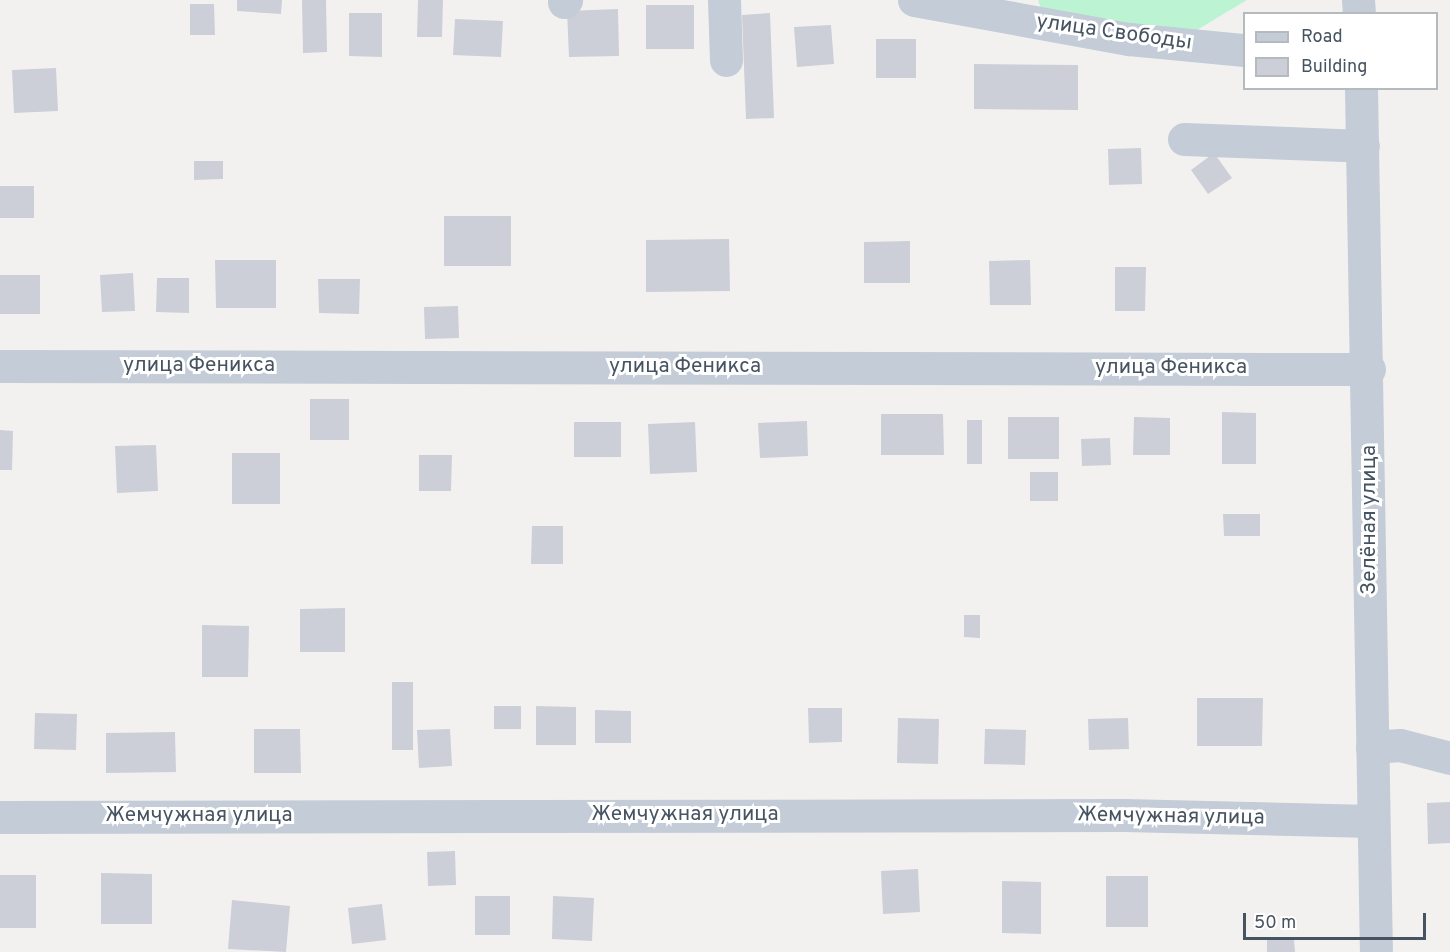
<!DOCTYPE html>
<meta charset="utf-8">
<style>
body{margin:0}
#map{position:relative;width:1450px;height:952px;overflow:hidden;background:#f3f1f0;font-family:Overpass,sans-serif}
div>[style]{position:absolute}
.green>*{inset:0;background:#bcf4d3}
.building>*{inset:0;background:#cccfd7}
.minor>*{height:33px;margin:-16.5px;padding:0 16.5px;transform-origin:16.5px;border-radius:16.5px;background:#c3ccd7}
span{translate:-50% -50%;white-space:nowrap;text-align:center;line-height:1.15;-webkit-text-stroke:6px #fff;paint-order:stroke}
.street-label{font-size:21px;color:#465360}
.legend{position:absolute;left:1243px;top:12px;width:195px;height:78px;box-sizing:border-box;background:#fff;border:2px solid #b5babf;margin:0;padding:8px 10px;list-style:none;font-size:18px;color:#465360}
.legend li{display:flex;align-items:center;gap:12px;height:30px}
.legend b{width:30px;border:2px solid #b5babf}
.scale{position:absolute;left:1243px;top:913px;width:183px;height:27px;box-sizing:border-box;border:3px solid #465360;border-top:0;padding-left:8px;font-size:18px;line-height:21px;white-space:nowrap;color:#465360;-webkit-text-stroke:4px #fff;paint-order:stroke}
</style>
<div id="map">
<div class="green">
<div style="clip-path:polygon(1038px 0,1247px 0,1192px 33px,1043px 14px)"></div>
</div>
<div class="building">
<div style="clip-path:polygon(237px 0,282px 0,281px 14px,237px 11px)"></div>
<div style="clip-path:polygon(302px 0,326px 0,327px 52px,303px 53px)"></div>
<div style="clip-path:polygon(418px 0,443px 0,442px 37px,417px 37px)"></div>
<div style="clip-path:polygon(190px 4px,214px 4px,215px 35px,190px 35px)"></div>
<div style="clip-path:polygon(646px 5px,694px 5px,694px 49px,646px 49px)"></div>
<div style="clip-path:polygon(618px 9px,619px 56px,569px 57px,567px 11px)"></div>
<div style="clip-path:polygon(349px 13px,382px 13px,382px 57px,349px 56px)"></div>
<div style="clip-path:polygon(770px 13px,774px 118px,746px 119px,742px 15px)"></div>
<div style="clip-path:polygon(455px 19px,503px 21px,501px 57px,453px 55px)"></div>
<div style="clip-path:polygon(831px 25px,834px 64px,797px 67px,794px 27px)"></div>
<div style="clip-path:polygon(876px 39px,916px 39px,916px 78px,876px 78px)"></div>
<div style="clip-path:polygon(974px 64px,1078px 65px,1078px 110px,974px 109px)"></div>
<div style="clip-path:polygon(56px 68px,58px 111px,14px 113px,12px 70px)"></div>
<div style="clip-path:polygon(1141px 148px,1142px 184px,1109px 185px,1108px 149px)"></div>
<div style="clip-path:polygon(1214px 153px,1232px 178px,1208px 194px,1191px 170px)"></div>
<div style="clip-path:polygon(194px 161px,223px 161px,223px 179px,194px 180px)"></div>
<div style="clip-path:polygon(0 186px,34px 186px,34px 218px,0 218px)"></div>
<div style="clip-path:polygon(444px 216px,511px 216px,511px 266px,444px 266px)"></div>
<div style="clip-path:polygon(729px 239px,730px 291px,646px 292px,646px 240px)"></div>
<div style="clip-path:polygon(910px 241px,910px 283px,864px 283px,864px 242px)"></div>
<div style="clip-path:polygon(215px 260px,276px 260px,276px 308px,216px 308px)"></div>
<div style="clip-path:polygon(1030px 260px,1031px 305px,990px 305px,989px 261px)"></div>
<div style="clip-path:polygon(1115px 267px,1146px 267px,1145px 311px,1115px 311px)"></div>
<div style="clip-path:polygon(133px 273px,135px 311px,102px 312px,100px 275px)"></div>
<div style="clip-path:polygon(0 275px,40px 275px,40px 314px,0 314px)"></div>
<div style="clip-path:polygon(157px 278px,189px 278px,189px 313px,156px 312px)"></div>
<div style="clip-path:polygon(318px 279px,360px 279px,359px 314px,319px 313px)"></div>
<div style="clip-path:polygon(458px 306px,459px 338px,425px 339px,424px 307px)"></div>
<div style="clip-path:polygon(310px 399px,349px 399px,349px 440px,310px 440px)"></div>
<div style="clip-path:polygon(1222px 412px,1256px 413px,1256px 464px,1222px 464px)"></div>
<div style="clip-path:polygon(881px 414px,943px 414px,944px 455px,881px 455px)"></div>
<div style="clip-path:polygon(1008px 417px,1059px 417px,1059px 459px,1008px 459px)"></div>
<div style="clip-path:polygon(1134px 417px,1170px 418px,1170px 455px,1133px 455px)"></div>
<div style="clip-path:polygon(967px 420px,982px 420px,982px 464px,967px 464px)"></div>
<div style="clip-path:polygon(807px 421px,808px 456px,760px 458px,758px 423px)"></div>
<div style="clip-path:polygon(574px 422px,621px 422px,621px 457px,574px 457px)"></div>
<div style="clip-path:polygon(695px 422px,697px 472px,650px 474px,648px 424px)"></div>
<div style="clip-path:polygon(0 430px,13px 431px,12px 470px,0 470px)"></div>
<div style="clip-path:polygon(1110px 438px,1111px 465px,1082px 466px,1081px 439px)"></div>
<div style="clip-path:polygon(156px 445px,158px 491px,117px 493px,115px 446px)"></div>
<div style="clip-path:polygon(232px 453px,280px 453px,280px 504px,232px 504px)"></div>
<div style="clip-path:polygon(419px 455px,452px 455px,451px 491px,419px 491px)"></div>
<div style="clip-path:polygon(1030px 472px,1058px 472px,1058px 501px,1030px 501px)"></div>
<div style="clip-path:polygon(1223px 514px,1260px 514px,1260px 536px,1224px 536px)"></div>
<div style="clip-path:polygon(532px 526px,563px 526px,563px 564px,531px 564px)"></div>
<div style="clip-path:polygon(345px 608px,345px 652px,300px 652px,300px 609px)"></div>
<div style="clip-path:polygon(964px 615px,980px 615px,980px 638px,964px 637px)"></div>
<div style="clip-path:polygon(202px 625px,249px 626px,248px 677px,202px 677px)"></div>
<div style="clip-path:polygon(392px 682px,413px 682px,413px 750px,392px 750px)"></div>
<div style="clip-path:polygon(1197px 698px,1263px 698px,1262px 746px,1197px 746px)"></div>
<div style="clip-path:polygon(494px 706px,521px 706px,521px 729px,494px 729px)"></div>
<div style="clip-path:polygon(536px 706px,576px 707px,576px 745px,536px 745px)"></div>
<div style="clip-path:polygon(808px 708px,842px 708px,842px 742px,809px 743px)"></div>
<div style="clip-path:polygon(595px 710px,631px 711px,631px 743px,595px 743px)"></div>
<div style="clip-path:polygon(35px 713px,77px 714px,76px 750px,34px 749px)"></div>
<div style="clip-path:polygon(898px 718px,939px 719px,938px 764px,897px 763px)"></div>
<div style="clip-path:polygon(1128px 718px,1129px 749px,1089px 750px,1088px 719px)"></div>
<div style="clip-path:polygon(254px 729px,300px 729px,301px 773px,254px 773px)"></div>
<div style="clip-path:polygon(450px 729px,452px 766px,419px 768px,417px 730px)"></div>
<div style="clip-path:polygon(985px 729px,1026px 730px,1025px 765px,984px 764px)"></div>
<div style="clip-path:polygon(175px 732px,176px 772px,106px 773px,106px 733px)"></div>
<div style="clip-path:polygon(1450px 802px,1450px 843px,1428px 844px,1427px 803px)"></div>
<div style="clip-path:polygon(455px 851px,456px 885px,428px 886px,427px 852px)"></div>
<div style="clip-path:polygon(918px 869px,920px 912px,883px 914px,881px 871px)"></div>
<div style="clip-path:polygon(101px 873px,152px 874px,152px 924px,101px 924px)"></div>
<div style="clip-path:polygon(0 875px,36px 875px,36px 928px,0 928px)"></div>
<div style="clip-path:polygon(1106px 876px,1148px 876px,1148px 927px,1106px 927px)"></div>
<div style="clip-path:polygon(1002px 881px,1041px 882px,1041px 934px,1002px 933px)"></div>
<div style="clip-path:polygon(475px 896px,510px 896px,510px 935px,475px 935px)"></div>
<div style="clip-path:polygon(553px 896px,594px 898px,592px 941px,552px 939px)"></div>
<div style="clip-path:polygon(232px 900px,290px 906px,286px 952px,228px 949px)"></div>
<div style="clip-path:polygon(382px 904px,386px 940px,352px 944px,348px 908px)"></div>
<div style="clip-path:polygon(1267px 940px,1294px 940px,1295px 952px,1267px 952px)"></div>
</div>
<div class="minor">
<div style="left:724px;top:0;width:60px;rotate:88.1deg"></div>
<div style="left:914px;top:0;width:219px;rotate:10.3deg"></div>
<div style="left:1129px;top:39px;width:116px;rotate:5.5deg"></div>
<div style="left:1358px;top:0;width:14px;rotate:86deg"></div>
<div style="left:564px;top:2px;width:3px;rotate:-45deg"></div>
<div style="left:1361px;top:88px;width:864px;rotate:89.01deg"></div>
<div style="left:1184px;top:139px;width:179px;rotate:2.2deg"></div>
<div style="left:0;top:366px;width:1369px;rotate:0.13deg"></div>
<div style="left:1372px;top:747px;width:28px;rotate:-4deg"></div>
<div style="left:1400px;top:745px;width:52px;rotate:14.6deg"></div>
<div style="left:0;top:817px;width:1124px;rotate:-0.1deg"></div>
<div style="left:1124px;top:815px;width:247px;rotate:1.4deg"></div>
</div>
<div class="street-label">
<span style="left:1114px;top:33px;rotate:8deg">улица Свободы</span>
<span style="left:199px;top:366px">улица Феникса</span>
<span style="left:685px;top:367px">улица Феникса</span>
<span style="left:1171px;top:368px">улица Феникса</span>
<span style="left:1370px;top:520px;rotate:-90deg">Зелёная улица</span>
<span style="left:685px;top:815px">Жемчужная улица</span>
<span style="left:199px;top:816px">Жемчужная улица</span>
<span style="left:1171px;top:817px;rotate:1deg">Жемчужная улица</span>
</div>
<ul class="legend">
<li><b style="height:8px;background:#c3ccd7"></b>Road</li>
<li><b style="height:16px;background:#cccfd7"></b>Building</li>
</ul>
<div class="scale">50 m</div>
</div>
